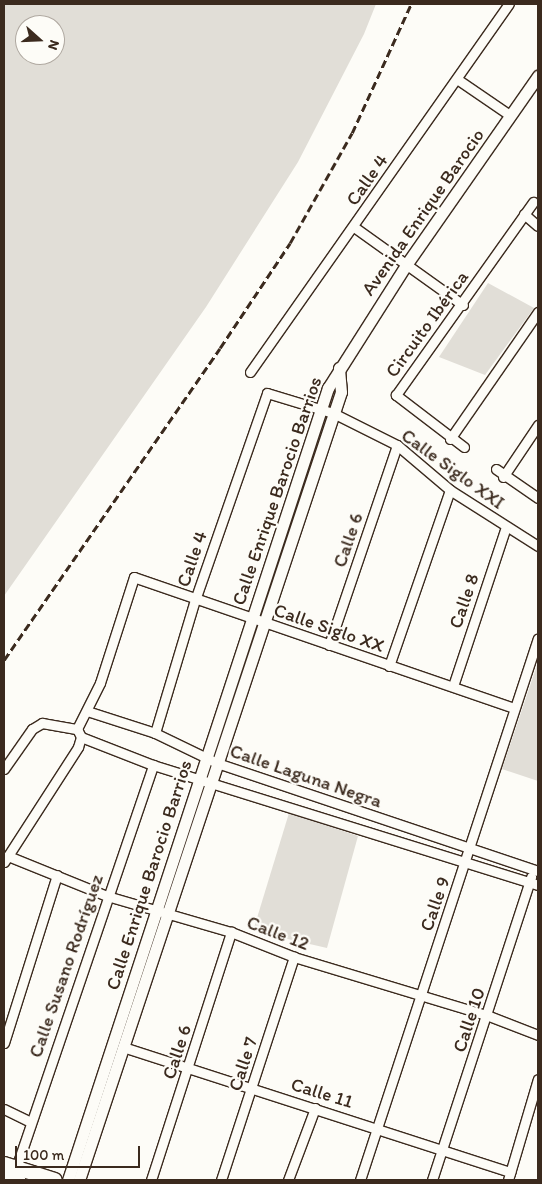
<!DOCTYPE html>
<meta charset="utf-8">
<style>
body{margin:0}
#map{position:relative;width:542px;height:1184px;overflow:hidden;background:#fdfcf7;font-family:Itim,sans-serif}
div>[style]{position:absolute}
.green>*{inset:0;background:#e1ded7}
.roads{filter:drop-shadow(1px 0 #3b2a1e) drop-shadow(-1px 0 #3b2a1e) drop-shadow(0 1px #3b2a1e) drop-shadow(0 -1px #3b2a1e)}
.minor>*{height:9px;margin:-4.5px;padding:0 4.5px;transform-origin:4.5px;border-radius:4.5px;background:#fdfcf7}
.tertiary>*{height:11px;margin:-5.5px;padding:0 5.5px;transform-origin:5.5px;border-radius:5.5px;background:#fdfcf7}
.secondary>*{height:14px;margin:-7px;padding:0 7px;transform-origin:7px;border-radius:7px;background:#fdfcf7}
.rail>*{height:2.5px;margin-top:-1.25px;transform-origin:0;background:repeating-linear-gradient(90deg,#3b2a1e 0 8px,transparent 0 12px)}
span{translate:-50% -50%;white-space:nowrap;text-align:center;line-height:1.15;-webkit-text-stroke:4.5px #fdfcf7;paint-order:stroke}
.street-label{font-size:19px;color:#3b2a1e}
.frame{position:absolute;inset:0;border:5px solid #3b2a1e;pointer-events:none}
.north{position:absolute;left:15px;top:15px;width:50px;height:50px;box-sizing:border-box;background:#fdfcf7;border:1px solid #afa8a0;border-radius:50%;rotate:110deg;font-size:14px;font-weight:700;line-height:20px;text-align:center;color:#3b2a1e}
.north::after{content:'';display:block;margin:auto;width:18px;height:22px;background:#3b2a1e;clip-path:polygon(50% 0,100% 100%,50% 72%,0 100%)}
.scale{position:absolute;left:15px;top:1146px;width:125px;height:22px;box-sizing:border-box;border:2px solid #3b2a1e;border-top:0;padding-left:6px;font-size:15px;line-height:18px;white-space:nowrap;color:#3b2a1e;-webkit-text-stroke:4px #fdfcf7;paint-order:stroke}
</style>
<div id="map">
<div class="green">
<div style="clip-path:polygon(evenodd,4px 4px,376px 4px,364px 34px,298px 162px,206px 307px,4px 596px,4px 4px,25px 25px,55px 25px,55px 55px,25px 55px,25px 25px)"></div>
<div style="clip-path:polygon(488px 283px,534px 308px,485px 375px,439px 357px)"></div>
<div style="clip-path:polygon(538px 662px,538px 781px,502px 769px)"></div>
<div style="clip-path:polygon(289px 813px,358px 836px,327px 948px,253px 931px)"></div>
</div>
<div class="roads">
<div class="minor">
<div style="left:457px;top:79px;width:65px;rotate:34.4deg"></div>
<div style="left:524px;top:214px;width:18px;rotate:41deg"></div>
<div style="left:354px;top:227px;width:134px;rotate:35.6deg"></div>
<div style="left:250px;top:372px;width:450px;rotate:-54.9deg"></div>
<div style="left:450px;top:439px;width:155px;rotate:-55.3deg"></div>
<div style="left:464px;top:447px;width:86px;rotate:-142.6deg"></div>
<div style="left:396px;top:395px;width:237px;rotate:-54.6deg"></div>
<div style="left:496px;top:469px;width:51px;rotate:34.6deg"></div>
<div style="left:503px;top:477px;width:63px;rotate:-56.1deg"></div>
<div style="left:329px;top:645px;width:211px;rotate:-71.2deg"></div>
<div style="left:389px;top:666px;width:186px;rotate:-70.9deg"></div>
<div style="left:453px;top:686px;width:168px;rotate:-71.6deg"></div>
<div style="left:514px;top:708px;width:402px;rotate:-161deg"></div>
<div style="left:134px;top:577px;width:111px;rotate:107.8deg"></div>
<div style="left:100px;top:683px;width:51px;rotate:116.6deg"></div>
<div style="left:77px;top:729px;width:9px;rotate:63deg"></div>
<div style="left:81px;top:737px;width:77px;rotate:21.3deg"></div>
<div style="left:153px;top:765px;width:403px;rotate:17.3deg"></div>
<div style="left:87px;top:711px;width:71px;rotate:17.9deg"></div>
<div style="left:155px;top:733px;width:69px;rotate:25.8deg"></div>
<div style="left:217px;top:763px;width:339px;rotate:18.6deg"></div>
<div style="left:155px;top:733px;width:139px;rotate:-73.3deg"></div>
<div style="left:195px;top:600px;width:219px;rotate:-70.8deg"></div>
<div style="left:267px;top:393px;width:69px;rotate:16.9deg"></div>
<div style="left:333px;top:413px;width:72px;rotate:26.6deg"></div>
<div style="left:397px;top:445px;width:70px;rotate:40.3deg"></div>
<div style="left:450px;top:490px;width:104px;rotate:32.5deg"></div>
<div style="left:4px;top:769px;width:49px;rotate:-55deg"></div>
<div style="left:32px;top:729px;width:12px;rotate:-31deg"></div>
<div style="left:42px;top:723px;width:36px;rotate:10deg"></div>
<div style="left:8px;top:856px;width:107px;rotate:22deg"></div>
<div style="left:107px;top:896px;width:129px;rotate:16.2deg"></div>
<div style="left:231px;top:932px;width:68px;rotate:21.6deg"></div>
<div style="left:294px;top:957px;width:204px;rotate:16.8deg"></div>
<div style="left:489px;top:1016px;width:53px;rotate:21.2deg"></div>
<div style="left:4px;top:862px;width:137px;rotate:-57.2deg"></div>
<div style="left:78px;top:747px;width:10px;rotate:-73deg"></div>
<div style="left:4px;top:1043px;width:176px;rotate:-72.5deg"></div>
<div style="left:123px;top:1047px;width:407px;rotate:17.9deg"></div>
<div style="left:4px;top:1109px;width:30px;rotate:26deg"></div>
<div style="left:15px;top:1171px;width:429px;rotate:-71.2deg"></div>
<div style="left:151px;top:1180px;width:261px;rotate:-72.1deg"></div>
<div style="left:221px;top:1180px;width:235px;rotate:-71.9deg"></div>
<div style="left:288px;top:1180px;width:77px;rotate:-69.4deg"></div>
<div style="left:360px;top:1180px;width:570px;rotate:-71.82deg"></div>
<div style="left:432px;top:1180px;width:319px;rotate:-71.9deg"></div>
<div style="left:508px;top:1180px;width:105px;rotate:-73.5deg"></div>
</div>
<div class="tertiary">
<div style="left:68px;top:1180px;width:834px;rotate:-71.83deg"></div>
<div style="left:328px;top:388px;width:146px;rotate:-57.6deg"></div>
<div style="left:406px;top:265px;width:231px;rotate:-55.1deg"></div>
<div style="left:79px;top:1180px;width:830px;rotate:-71.61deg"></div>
<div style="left:341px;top:392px;width:24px;rotate:-95deg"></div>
</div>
<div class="secondary">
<div style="left:4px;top:1164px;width:53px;rotate:17.4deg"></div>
<div style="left:4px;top:1176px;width:15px;rotate:16deg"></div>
</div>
</div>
<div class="rail">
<div style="left:4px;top:660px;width:379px;rotate:-55.3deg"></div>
<div style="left:220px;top:348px;width:126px;rotate:-56.3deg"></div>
<div style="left:290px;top:243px;width:126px;rotate:-60.6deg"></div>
<div style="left:352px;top:133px;width:142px;rotate:-65.4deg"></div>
</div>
<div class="street-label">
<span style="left:367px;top:180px;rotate:-55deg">Calle 4</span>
<span style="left:423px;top:212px;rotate:-55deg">Avenida Enrique Barocio</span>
<span style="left:427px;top:324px;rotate:-54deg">Circuito Ibérica</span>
<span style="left:453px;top:469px;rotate:36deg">Calle Siglo XXI</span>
<span style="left:277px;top:491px;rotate:-71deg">Calle Enrique Barocio Barrios</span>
<span style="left:348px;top:540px;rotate:-71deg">Calle 6</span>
<span style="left:192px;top:559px;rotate:-71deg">Calle 4</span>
<span style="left:464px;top:601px;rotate:-71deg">Calle 8</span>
<span style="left:329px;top:628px;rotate:19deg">Calle Siglo XX</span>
<span style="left:306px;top:776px;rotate:19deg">Calle Laguna Negra</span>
<span style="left:149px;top:875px;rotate:-72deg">Calle Enrique Barocio Barrios</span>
<span style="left:435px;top:904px;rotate:-71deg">Calle 9</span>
<span style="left:278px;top:933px;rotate:21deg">Calle 12</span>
<span style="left:66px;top:966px;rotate:-71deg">Calle Susano Rodríguez</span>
<span style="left:469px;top:1020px;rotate:-72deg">Calle 10</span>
<span style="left:177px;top:1052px;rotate:-72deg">Calle 6</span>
<span style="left:243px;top:1064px;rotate:-72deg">Calle 7</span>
<span style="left:322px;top:1093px;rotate:17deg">Calle 11</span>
</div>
<div class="frame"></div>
<div class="north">N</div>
<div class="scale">100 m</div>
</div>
